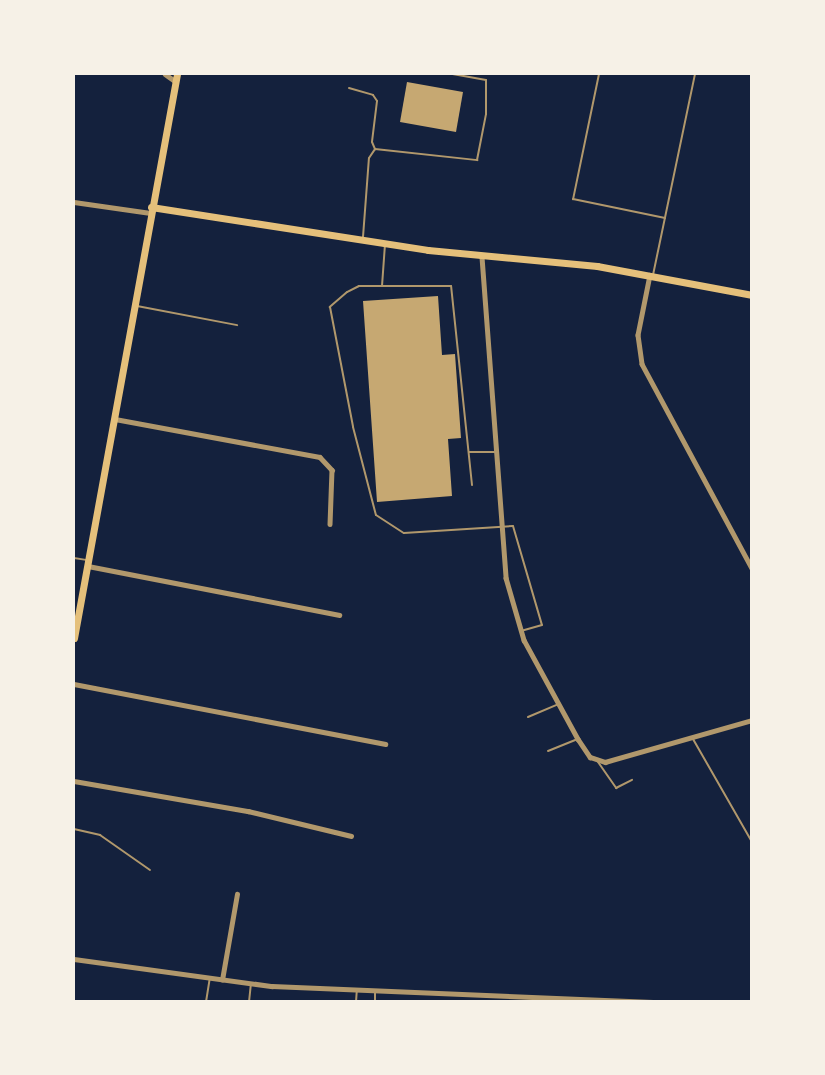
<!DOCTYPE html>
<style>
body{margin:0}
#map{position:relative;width:825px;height:1075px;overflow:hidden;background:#14213d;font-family:Manrope,sans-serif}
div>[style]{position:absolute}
.building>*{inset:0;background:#c6a872}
.service>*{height:2px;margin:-1px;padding:0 1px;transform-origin:1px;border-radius:1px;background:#b1986c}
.minor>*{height:4.5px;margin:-2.25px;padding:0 2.25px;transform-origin:2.25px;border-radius:2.25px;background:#b1986c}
.secondary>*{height:7px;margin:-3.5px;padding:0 3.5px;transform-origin:3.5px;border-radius:3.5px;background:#e5c07b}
span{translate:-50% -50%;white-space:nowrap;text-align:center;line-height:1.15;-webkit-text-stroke:6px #f6f1e7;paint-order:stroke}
.frame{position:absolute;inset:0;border:75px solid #f6f1e7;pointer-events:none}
</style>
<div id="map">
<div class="building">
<div style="clip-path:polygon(407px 82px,463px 92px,456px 132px,400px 122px)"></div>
<div style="clip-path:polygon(438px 296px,442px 355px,455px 354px,461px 438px,448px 439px,452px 496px,377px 502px,363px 301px)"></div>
</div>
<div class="service">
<div style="left:599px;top:74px;width:128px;rotate:101.7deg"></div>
<div style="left:573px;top:199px;width:94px;rotate:11.7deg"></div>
<div style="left:349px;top:88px;width:25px;rotate:16deg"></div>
<div style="left:373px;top:95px;width:7px;rotate:56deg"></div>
<div style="left:377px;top:101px;width:41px;rotate:97deg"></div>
<div style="left:372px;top:142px;width:8px;rotate:67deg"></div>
<div style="left:363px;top:237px;width:79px;rotate:-85.7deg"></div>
<div style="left:369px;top:158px;width:11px;rotate:-56deg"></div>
<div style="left:375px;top:149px;width:103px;rotate:6.2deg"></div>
<div style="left:477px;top:160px;width:47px;rotate:-78.9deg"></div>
<div style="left:486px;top:114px;width:34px;rotate:-90deg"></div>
<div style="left:486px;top:80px;width:34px;rotate:-170deg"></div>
<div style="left:653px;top:275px;width:205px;rotate:-78.2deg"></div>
<div style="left:382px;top:286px;width:42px;rotate:-85.9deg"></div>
<div style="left:137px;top:306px;width:102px;rotate:10.8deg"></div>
<div style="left:469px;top:452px;width:27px"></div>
<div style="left:472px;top:485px;width:200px;rotate:-96deg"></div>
<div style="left:451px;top:286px;width:92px;rotate:180deg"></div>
<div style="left:359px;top:286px;width:13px;rotate:153deg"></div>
<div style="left:347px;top:292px;width:23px;rotate:139deg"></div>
<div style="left:330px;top:307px;width:122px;rotate:79.1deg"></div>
<div style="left:353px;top:427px;width:91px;rotate:75.4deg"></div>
<div style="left:376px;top:515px;width:33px;rotate:33deg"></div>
<div style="left:404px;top:533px;width:109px;rotate:-3.7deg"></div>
<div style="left:513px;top:526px;width:103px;rotate:73.7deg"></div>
<div style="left:542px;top:625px;width:22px;rotate:164deg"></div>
<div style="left:74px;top:558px;width:12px;rotate:9deg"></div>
<div style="left:528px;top:717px;width:33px;rotate:-23deg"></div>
<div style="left:693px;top:739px;width:119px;rotate:60.2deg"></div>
<div style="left:548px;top:751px;width:32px;rotate:-22deg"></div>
<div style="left:598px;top:762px;width:32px;rotate:55deg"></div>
<div style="left:616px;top:788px;width:18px;rotate:-27deg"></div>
<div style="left:74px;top:829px;width:27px;rotate:13deg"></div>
<div style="left:100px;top:835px;width:61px;rotate:35deg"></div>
<div style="left:206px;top:1002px;width:24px;rotate:-81deg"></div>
<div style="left:249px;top:1002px;width:18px;rotate:-84deg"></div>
<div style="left:356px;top:1002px;width:13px;rotate:-86deg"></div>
<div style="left:375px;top:1002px;width:10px;rotate:-90deg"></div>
</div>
<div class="minor">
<div style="left:165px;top:74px;width:12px;rotate:35deg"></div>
<div style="left:74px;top:202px;width:77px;rotate:8.2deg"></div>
<div style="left:482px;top:257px;width:322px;rotate:85.7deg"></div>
<div style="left:506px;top:578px;width:65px;rotate:73.8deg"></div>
<div style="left:524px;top:640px;width:113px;rotate:61.4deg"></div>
<div style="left:578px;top:739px;width:22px;rotate:56deg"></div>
<div style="left:590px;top:757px;width:16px;rotate:18deg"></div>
<div style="left:605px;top:762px;width:153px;rotate:-15.9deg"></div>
<div style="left:650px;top:275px;width:61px;rotate:101.3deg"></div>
<div style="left:638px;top:335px;width:29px;rotate:82deg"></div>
<div style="left:642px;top:364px;width:232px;rotate:61.7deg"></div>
<div style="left:115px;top:419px;width:208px;rotate:10.5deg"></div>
<div style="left:320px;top:457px;width:18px;rotate:47deg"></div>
<div style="left:332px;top:470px;width:54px;rotate:92.1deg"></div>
<div style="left:88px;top:566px;width:256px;rotate:11deg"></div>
<div style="left:74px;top:684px;width:317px;rotate:10.9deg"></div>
<div style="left:74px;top:781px;width:177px;rotate:9.8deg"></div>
<div style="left:248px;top:811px;width:106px;rotate:13.6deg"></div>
<div style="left:74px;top:959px;width:200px;rotate:7.8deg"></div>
<div style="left:272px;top:986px;width:381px;rotate:2.4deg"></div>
<div style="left:222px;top:980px;width:87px;rotate:-80.1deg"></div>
</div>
<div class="secondary">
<div style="left:151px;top:207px;width:280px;rotate:8.8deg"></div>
<div style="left:428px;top:250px;width:170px;rotate:5.4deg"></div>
<div style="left:597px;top:266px;width:158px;rotate:10.6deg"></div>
<div style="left:74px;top:638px;width:573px;rotate:-79.65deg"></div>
</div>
<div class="frame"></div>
</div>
